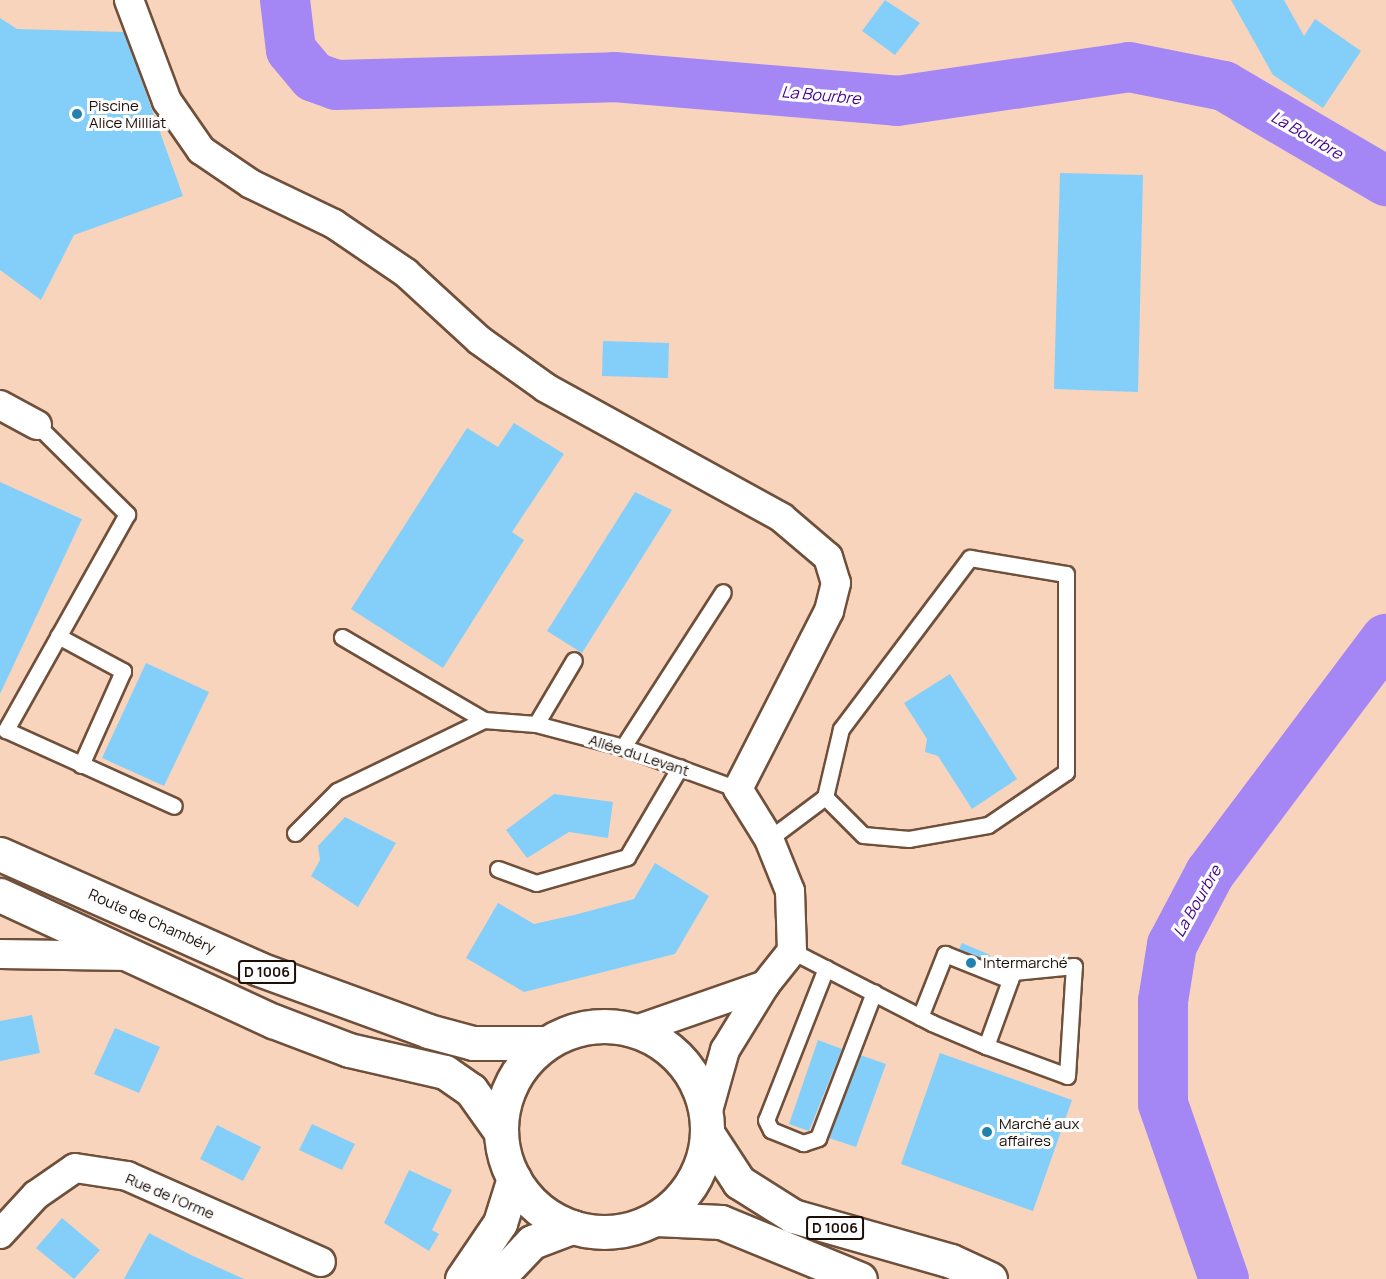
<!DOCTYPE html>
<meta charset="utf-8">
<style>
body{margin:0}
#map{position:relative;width:1386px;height:1279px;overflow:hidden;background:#f9d4bc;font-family:Manrope,sans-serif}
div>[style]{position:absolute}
.river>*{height:50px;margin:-25px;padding:0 25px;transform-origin:25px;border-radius:25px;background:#a486f5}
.building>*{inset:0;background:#84cffa}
.roads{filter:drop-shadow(2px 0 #6f503b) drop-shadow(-2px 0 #6f503b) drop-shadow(0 2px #6f503b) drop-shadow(0 -2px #6f503b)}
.lane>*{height:15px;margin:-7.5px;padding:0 7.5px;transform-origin:7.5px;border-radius:7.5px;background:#fff}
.street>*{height:28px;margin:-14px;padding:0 14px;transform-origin:14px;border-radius:14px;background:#fff}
.primary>*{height:33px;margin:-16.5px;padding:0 16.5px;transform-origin:16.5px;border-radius:16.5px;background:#fff}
.primary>.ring{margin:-16.5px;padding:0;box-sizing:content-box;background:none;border:33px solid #fff;border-radius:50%}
.dots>*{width:16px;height:16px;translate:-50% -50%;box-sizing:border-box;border:3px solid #fdfdfd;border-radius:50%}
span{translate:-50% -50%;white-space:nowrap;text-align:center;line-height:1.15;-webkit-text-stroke:6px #fdfdfd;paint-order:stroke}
.shield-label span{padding:2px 4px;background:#fdfdfd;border:2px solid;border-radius:4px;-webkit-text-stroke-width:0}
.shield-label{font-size:14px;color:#1b0f07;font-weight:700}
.poi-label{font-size:15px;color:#1b0f07}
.left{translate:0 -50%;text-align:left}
.street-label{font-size:15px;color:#1b0f07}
.water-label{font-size:16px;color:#44008d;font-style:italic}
</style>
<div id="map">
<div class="river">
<div style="left:285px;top:0;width:50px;rotate:83.2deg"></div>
<div style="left:291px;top:50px;width:35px;rotate:50deg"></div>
<div style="left:314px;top:77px;width:23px;rotate:20deg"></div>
<div style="left:336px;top:85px;width:278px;rotate:-1.6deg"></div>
<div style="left:614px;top:77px;width:284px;rotate:4.8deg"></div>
<div style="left:897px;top:101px;width:234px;rotate:-8.3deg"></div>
<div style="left:1129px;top:67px;width:97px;rotate:11.3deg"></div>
<div style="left:1224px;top:86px;width:188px;rotate:30.4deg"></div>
<div style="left:1224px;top:1279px;width:185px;rotate:-109.2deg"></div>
<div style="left:1163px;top:1104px;width:103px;rotate:-90deg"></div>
<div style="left:1163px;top:1001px;width:57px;rotate:-80.9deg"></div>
<div style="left:1172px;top:945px;width:81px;rotate:-62.2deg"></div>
<div style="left:1210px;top:873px;width:293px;rotate:-53.1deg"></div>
</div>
<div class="building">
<div style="clip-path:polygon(885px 0,920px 23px,895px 55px,862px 31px)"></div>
<div style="clip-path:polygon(1231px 0,1284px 0,1304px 36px,1315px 19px,1361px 51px,1323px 108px,1273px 75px)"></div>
<div style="clip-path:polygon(0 18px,17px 29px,124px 32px,183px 196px,74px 235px,41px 300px,0 270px)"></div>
<div style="clip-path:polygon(1060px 173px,1143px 175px,1138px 392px,1054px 389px)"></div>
<div style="clip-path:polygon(603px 341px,669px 343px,668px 378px,602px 376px)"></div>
<div style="clip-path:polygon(514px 423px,564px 454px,512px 532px,524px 540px,443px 668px,351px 609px,467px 428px,498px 447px)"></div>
<div style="clip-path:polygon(0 482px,82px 519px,0 694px)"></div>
<div style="clip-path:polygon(635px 492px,672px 510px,582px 653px,547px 631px)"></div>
<div style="clip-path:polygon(146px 663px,209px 692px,164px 786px,102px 758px)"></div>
<div style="clip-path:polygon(950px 674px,1017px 779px,972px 809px,938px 756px,925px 752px,927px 739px,904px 703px)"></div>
<div style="clip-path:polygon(554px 794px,613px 802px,608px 838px,569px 832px,527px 858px,506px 830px)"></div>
<div style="clip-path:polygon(345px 817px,396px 843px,358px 907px,311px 876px,320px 860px,318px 846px)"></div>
<div style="clip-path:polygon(655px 863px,709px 896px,675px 954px,524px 992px,466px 958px,498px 903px,534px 924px,574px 915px,634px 899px)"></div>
<div style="clip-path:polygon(962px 943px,990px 955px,988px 961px,959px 949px)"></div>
<div style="clip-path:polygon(32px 1015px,40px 1053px,0 1061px,0 1021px)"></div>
<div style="clip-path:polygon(115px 1028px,160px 1047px,139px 1093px,94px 1074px)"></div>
<div style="clip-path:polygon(818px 1040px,842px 1049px,809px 1131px,789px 1124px)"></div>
<div style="clip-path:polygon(940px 1053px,1072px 1100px,1033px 1211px,901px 1164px)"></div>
<div style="clip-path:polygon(860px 1055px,886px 1064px,856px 1147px,829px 1138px)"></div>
<div style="clip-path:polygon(312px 1124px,355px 1144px,342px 1170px,299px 1150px)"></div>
<div style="clip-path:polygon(217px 1125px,261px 1147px,243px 1181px,200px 1159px)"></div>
<div style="clip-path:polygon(409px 1170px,452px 1190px,432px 1230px,439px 1234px,429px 1251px,384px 1223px)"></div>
<div style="clip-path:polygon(62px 1218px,100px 1250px,74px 1279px,36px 1248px)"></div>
<div style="clip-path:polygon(149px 1233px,191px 1255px,244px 1279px,124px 1279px)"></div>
</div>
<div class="roads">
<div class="lane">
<div style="left:37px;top:425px;width:127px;rotate:44.7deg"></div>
<div style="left:127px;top:514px;width:248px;rotate:119.3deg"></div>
<div style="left:6px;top:730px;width:184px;rotate:24.3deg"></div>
<div style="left:58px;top:636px;width:74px;rotate:28.3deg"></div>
<div style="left:123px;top:671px;width:103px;rotate:114.1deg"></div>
<div style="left:342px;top:637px;width:164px;rotate:30.3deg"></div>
<div style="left:484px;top:720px;width:52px;rotate:4.4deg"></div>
<div style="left:536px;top:724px;width:90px;rotate:14.8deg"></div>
<div style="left:623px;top:747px;width:122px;rotate:20.1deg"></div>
<div style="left:536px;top:724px;width:74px;rotate:-59.3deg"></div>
<div style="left:623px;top:747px;width:184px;rotate:-57.2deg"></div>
<div style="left:295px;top:833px;width:59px;rotate:-45deg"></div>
<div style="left:337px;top:791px;width:163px;rotate:-25.8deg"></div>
<div style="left:769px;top:839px;width:70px;rotate:-36.9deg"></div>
<div style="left:825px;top:797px;width:70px;rotate:-76.8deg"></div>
<div style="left:841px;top:729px;width:214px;rotate:-53deg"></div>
<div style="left:970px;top:558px;width:97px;rotate:9.5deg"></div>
<div style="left:1066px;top:574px;width:198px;rotate:90deg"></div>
<div style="left:1066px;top:772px;width:94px;rotate:145.8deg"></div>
<div style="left:988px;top:825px;width:80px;rotate:170deg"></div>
<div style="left:909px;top:839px;width:46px;rotate:-175deg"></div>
<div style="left:863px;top:835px;width:54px;rotate:-135deg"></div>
<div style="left:498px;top:869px;width:40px;rotate:20.2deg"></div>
<div style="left:536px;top:883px;width:95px;rotate:-15.9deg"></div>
<div style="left:627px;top:857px;width:104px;rotate:-59.5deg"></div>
<div style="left:792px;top:951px;width:157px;rotate:27.2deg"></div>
<div style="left:932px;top:1023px;width:59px;rotate:23.1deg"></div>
<div style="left:986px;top:1046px;width:86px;rotate:20.3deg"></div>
<div style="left:1067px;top:1076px;width:110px;rotate:-86.4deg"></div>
<div style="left:1074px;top:966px;width:61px;rotate:174.4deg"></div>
<div style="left:1013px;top:972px;width:79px;rotate:110deg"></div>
<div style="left:826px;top:968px;width:163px;rotate:111.5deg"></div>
<div style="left:766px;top:1120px;width:11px;rotate:63deg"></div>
<div style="left:771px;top:1130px;width:35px;rotate:22deg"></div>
<div style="left:803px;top:1143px;width:16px;rotate:-18deg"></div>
<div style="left:818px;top:1138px;width:156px;rotate:-69deg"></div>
<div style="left:920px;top:1017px;width:68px;rotate:-68.4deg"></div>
<div style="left:945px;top:954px;width:70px;rotate:21.8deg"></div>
</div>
<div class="street">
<div style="left:129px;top:0;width:108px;rotate:69.4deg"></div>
<div style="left:167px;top:101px;width:60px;rotate:55.2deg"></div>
<div style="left:201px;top:150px;width:60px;rotate:34.2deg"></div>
<div style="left:251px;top:184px;width:92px;rotate:25.7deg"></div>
<div style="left:334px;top:224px;width:87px;rotate:34.2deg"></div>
<div style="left:406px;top:273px;width:99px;rotate:42.5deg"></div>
<div style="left:479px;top:340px;width:82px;rotate:35.6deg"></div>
<div style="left:546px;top:388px;width:269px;rotate:28.8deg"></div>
<div style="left:782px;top:518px;width:60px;rotate:40.3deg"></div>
<div style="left:828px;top:557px;width:27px;rotate:73deg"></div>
<div style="left:836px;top:583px;width:29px;rotate:104deg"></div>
<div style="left:829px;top:611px;width:200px;rotate:117.1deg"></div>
<div style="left:738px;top:789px;width:59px;rotate:58.2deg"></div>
<div style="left:769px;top:839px;width:56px;rotate:68deg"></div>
<div style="left:790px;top:891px;width:60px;rotate:88.1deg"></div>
<div style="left:792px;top:951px;width:43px;rotate:128.5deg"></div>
<div style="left:0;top:405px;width:42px;rotate:28.4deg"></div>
<div style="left:0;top:954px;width:130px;rotate:0.9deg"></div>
<div style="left:636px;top:1030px;width:137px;rotate:-19.2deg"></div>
<div style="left:765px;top:985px;width:76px;rotate:121.6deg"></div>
<div style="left:725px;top:1050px;width:66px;rotate:105.7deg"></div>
<div style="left:0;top:1234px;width:53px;rotate:-47.3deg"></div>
<div style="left:36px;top:1195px;width:47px;rotate:-34.7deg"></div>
<div style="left:75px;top:1168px;width:53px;rotate:8.7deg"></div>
<div style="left:127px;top:1176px;width:212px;rotate:23.9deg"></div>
</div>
<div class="primary">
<div style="left:0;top:854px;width:283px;rotate:23.9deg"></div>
<div style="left:259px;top:969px;width:180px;rotate:20.1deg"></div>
<div style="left:428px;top:1031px;width:47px;rotate:14.9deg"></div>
<div style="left:473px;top:1043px;width:73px"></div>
<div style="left:0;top:895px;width:301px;rotate:24.8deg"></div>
<div style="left:273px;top:1021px;width:81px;rotate:20.9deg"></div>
<div style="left:349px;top:1050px;width:98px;rotate:12.9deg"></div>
<div style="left:445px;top:1072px;width:32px;rotate:35deg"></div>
<div style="left:471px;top:1090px;width:52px;rotate:54.5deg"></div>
<div class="ring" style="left:501px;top:1026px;width:173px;height:173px"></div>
<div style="left:709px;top:1136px;width:55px;rotate:56.9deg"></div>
<div style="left:739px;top:1182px;width:64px;rotate:32.2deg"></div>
<div style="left:793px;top:1216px;width:164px;rotate:15.9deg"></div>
<div style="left:951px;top:1261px;width:43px;rotate:24.8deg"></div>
<div style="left:656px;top:1219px;width:65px;rotate:2.6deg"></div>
<div style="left:721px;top:1222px;width:150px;rotate:22.3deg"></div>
<div style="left:462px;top:1279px;width:68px;rotate:-55.8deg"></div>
<div style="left:500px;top:1223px;width:47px;rotate:-72.7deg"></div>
<div style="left:497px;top:1279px;width:51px;rotate:-46.6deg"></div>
<div style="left:532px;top:1242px;width:43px;rotate:-20.6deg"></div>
</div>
</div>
<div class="dots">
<div style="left:77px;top:114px;background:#2381ae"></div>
<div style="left:971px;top:963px;background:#2381ae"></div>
<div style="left:987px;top:1132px;background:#2381ae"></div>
</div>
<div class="shield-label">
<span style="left:267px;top:972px">D 1006</span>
<span style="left:835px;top:1228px">D 1006</span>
</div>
<div class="poi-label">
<span class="left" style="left:89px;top:114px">Piscine<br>Alice Milliat</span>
<span class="left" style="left:983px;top:963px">Intermarché</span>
<span class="left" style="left:999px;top:1132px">Marché aux<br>affaires</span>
</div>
<div class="street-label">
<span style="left:639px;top:755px;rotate:18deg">Allée du Levant</span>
<span style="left:152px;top:921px;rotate:24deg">Route de Chambéry</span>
<span style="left:170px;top:1196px;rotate:23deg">Rue de l'Orme</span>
</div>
<div class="water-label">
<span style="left:821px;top:95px;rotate:5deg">La Bourbre</span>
<span style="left:1307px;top:135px;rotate:30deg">La Bourbre</span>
<span style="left:1197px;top:901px;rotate:-60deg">La Bourbre</span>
</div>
</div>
